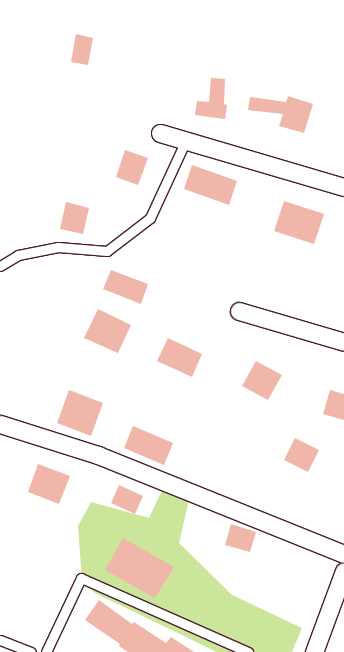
<!DOCTYPE html>
<style>
body{margin:0}
#map{position:relative;width:344px;height:652px;overflow:hidden;background:#fff;font-family:"Balsamiq Sans",sans-serif}
div>[style]{position:absolute}
.green>*{inset:0;background:#cbe59b}
.building>*{inset:0;background:#f0b6aa}
.roads{filter:drop-shadow(1px 0 #4a1f2b) drop-shadow(-1px 0 #4a1f2b) drop-shadow(0 1px #4a1f2b) drop-shadow(0 -1px #4a1f2b)}
.lane>*{height:9px;margin:-4.5px;padding:0 4.5px;transform-origin:4.5px;border-radius:4.5px;background:#fff}
.street>*{height:17px;margin:-8.5px;padding:0 8.5px;transform-origin:8.5px;border-radius:8.5px;background:#fff}
span{translate:-50% -50%;white-space:nowrap;text-align:center;line-height:1.15;-webkit-text-stroke:3.5px #fff;paint-order:stroke}
</style>
<div id="map">
<div class="green">
<div style="clip-path:polygon(163px 488px,189px 500px,179px 543px,232px 595px,302px 628px,292px 652px,217px 652px,95px 593px,82px 580px,78px 526px,91px 502px,149px 518px)"></div>
</div>
<div class="building">
<div style="clip-path:polygon(76px 34px,93px 38px,88px 65px,71px 62px)"></div>
<div style="clip-path:polygon(211px 78px,225px 79px,224px 104px,227px 105px,225px 119px,195px 115px,197px 101px,209px 102px)"></div>
<div style="clip-path:polygon(288px 96px,313px 104px,304px 133px,279px 126px,283px 114px,248px 110px,250px 97px,286px 102px)"></div>
<div style="clip-path:polygon(125px 150px,148px 158px,138px 185px,116px 177px)"></div>
<div style="clip-path:polygon(192px 165px,237px 181px,229px 205px,184px 189px)"></div>
<div style="clip-path:polygon(284px 201px,324px 214px,314px 244px,274px 231px)"></div>
<div style="clip-path:polygon(66px 202px,89px 208px,83px 234px,60px 229px)"></div>
<div style="clip-path:polygon(111px 270px,148px 284px,141px 304px,103px 289px)"></div>
<div style="clip-path:polygon(98px 309px,131px 325px,118px 353px,84px 338px)"></div>
<div style="clip-path:polygon(168px 338px,202px 354px,192px 377px,157px 361px)"></div>
<div style="clip-path:polygon(256px 361px,282px 375px,268px 400px,242px 386px)"></div>
<div style="clip-path:polygon(69px 390px,103px 403px,91px 436px,57px 423px)"></div>
<div style="clip-path:polygon(330px 390px,344px 394px,344px 420px,323px 414px)"></div>
<div style="clip-path:polygon(133px 426px,173px 443px,164px 465px,124px 448px)"></div>
<div style="clip-path:polygon(295px 438px,319px 450px,308px 472px,284px 460px)"></div>
<div style="clip-path:polygon(38px 464px,70px 476px,59px 504px,28px 492px)"></div>
<div style="clip-path:polygon(119px 485px,143px 496px,135px 514px,111px 503px)"></div>
<div style="clip-path:polygon(231px 524px,256px 532px,250px 552px,225px 545px)"></div>
<div style="clip-path:polygon(123px 538px,174px 567px,155px 598px,105px 570px)"></div>
<div style="clip-path:polygon(99px 600px,132px 624px,134px 622px,166px 643px,171px 637px,194px 652px,128px 652px,119px 646px,120px 644px,85px 620px)"></div>
</div>
<div class="roads">
<div class="lane">
<div style="left:0;top:266px;width:21px;rotate:-31deg"></div>
<div style="left:18px;top:255px;width:41px;rotate:-11.3deg"></div>
<div style="left:58px;top:247px;width:49px;rotate:4.7deg"></div>
<div style="left:107px;top:251px;width:54px;rotate:-37.5deg"></div>
<div style="left:150px;top:218px;width:86px;rotate:-65.2deg"></div>
<div style="left:0;top:640px;width:33px;rotate:21deg"></div>
<div style="left:46px;top:652px;width:82px;rotate:-64.7deg"></div>
<div style="left:81px;top:578px;width:183px;rotate:23.9deg"></div>
</div>
<div class="street">
<div style="left:160px;top:133px;width:192px;rotate:16.4deg"></div>
<div style="left:239px;top:311px;width:109px;rotate:16.4deg"></div>
<div style="left:0;top:424px;width:103px;rotate:17.6deg"></div>
<div style="left:98px;top:455px;width:265px;rotate:21.9deg"></div>
<div style="left:314px;top:652px;width:86px;rotate:-69.7deg"></div>
</div>
</div>
</div>
